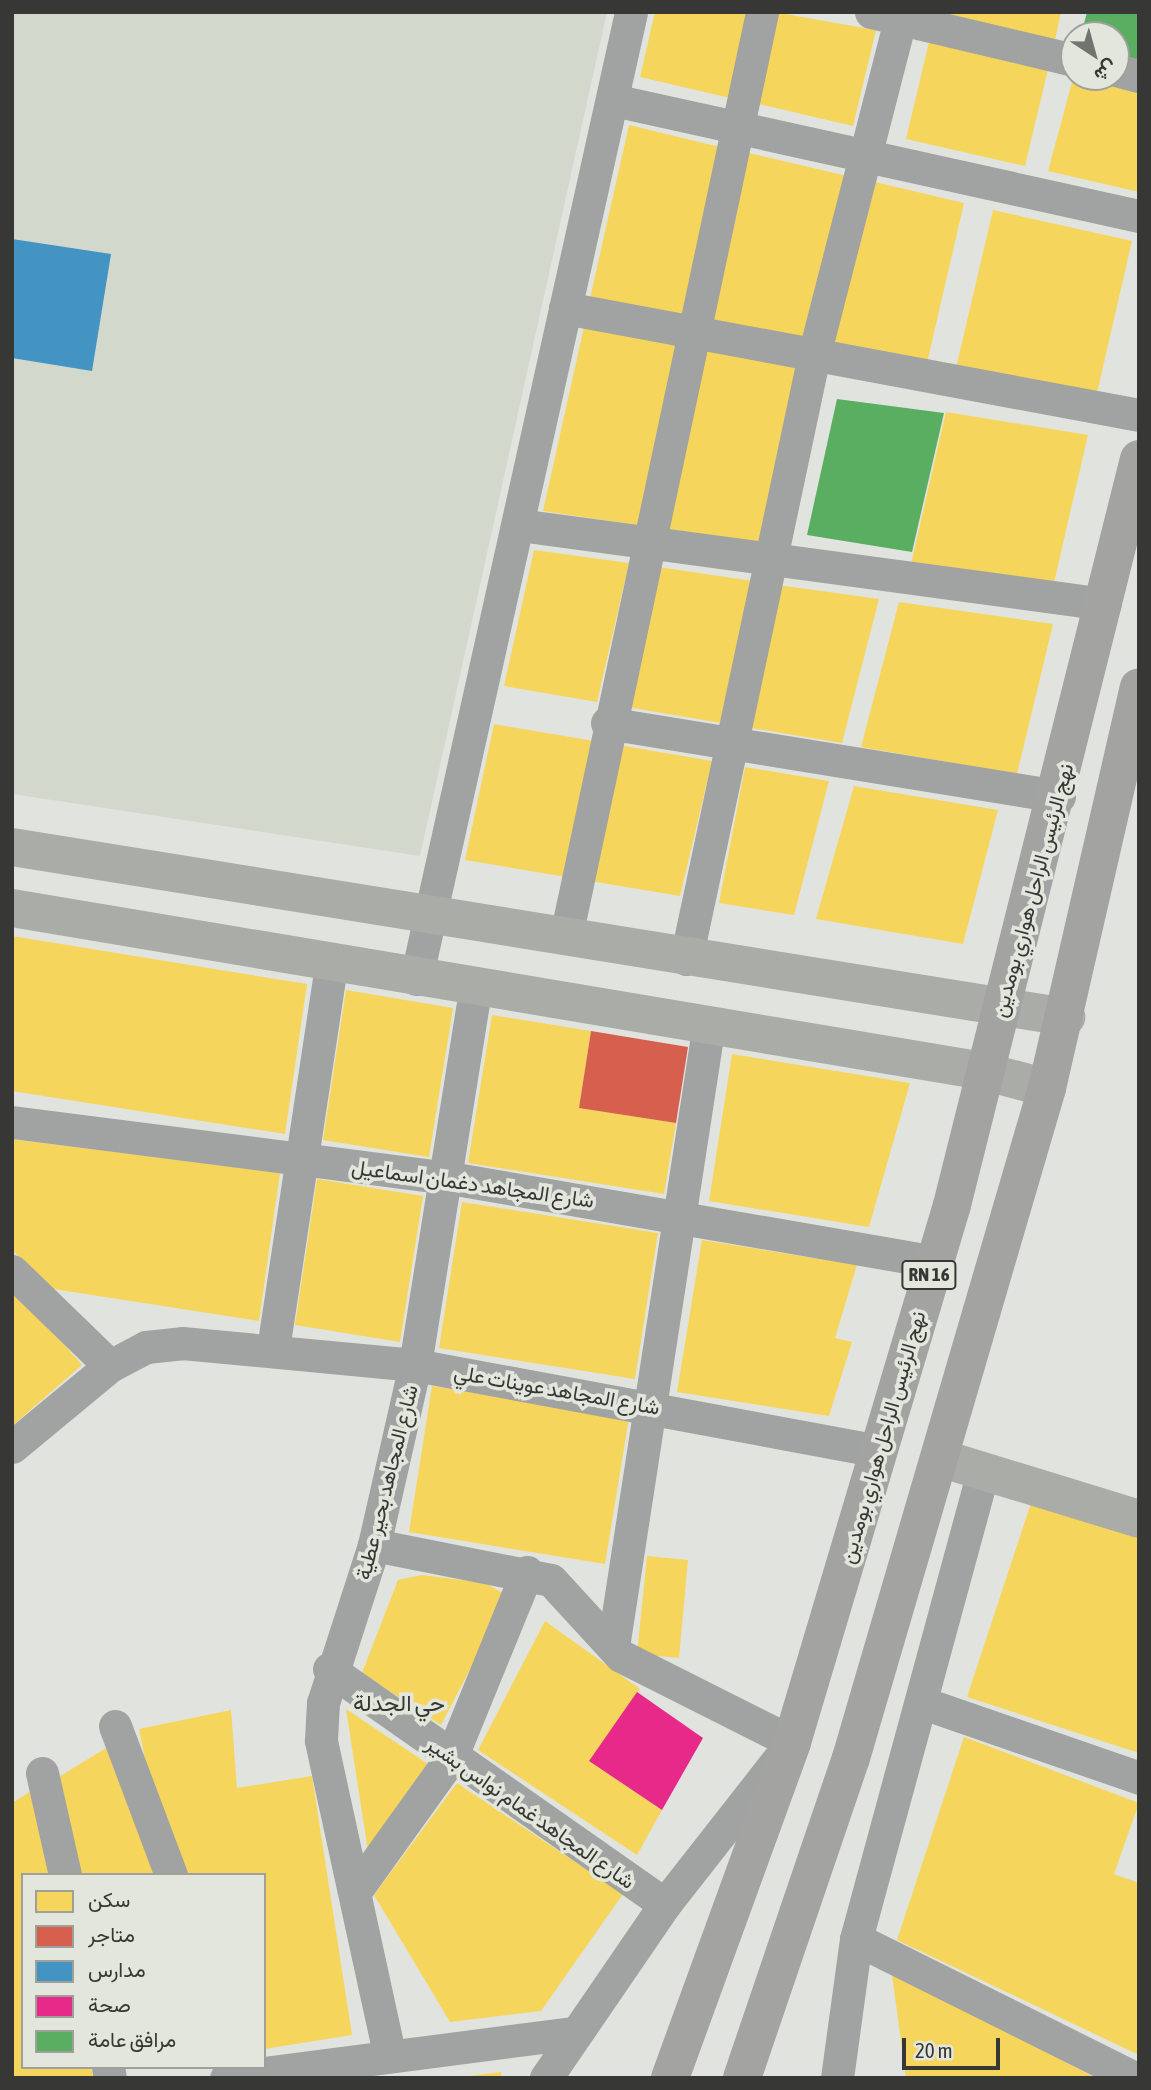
<!DOCTYPE html>
<meta charset="utf-8">
<style>
body{margin:0}
#map{position:relative;width:1151px;height:2090px;overflow:hidden;background:#e1e4de;font-family:"Asap Condensed",Vazirmatn,sans-serif}
div>[style]{position:absolute}
.built>*{inset:0;background:#d3d8cd}
.homes>*{inset:0;background:#f6d55c}
.shops>*{inset:0;background:#d6604d}
.schools>*{inset:0;background:#4393c3}
.health>*{inset:0;background:#e7298a}
.public>*{inset:0;background:#5aae61}
.street>*{height:33px;margin:-16.5px;padding:0 16.5px;transform-origin:16.5px;border-radius:16.5px;background:#a0a3a1}
.secondary>*{height:38px;margin:-19px;padding:0 19px;transform-origin:19px;border-radius:19px;background:#aaaca8}
.primary>*{height:38px;margin:-19px;padding:0 19px;transform-origin:19px;border-radius:19px;background:#a3a4a2}
span{translate:-50% -50%;white-space:nowrap;text-align:center;line-height:1.15;-webkit-text-stroke:7px #e2e6dc;paint-order:stroke}
.shield-label span{padding:2px 5px;background:#e2e6dc;border:2px solid;border-radius:5px;-webkit-text-stroke-width:0}
.shield-label{font-size:19px;color:#373835;font-weight:700}
.street-label{font-size:21px;color:#373835}
.neighbourhood-label{font-size:23px;color:#353831}
.frame{position:absolute;inset:0;border:14px solid #373835;pointer-events:none}
.legend{position:absolute;left:21px;top:1873px;width:245px;height:196px;box-sizing:border-box;background:#e2e6dc;border:2px solid #9ea099;margin:0;padding:9px 12px;list-style:none;font-size:21px;color:#373835}
.legend li{display:flex;align-items:center;gap:14px;height:35px}
.legend b{width:35px;border:2px solid #9ea099}
.north{position:absolute;left:1060px;top:21px;width:70px;height:70px;box-sizing:border-box;background:#e2e6dc;border:2px solid #9ea099;border-radius:50%;rotate:144deg;font-size:19px;font-weight:700;line-height:28px;text-align:center;color:#373835}
.north::after{content:'';display:block;margin:auto;width:24px;height:32px;background:#727470;clip-path:polygon(50% 0,100% 100%,50% 72%,0 100%)}
.scale{position:absolute;left:902px;top:2038px;width:98px;height:32px;box-sizing:border-box;border:4px solid #373835;border-top:0;padding-left:9px;font-size:21px;line-height:24px;white-space:nowrap;color:#373835;-webkit-text-stroke:5px #e2e6dc;paint-order:stroke}
</style>
<div id="map">
<div class="built">
<div style="clip-path:polygon(12px 12px,607px 12px,420px 856px,12px 794px)"></div>
</div>
<div class="homes">
<div style="clip-path:polygon(655px 12px,749px 12px,730px 98px,640px 77px)"></div>
<div style="clip-path:polygon(774px 12px,876px 30px,853px 126px,754px 103px)"></div>
<div style="clip-path:polygon(937px 12px,1061px 12px,1055px 40px)"></div>
<div style="clip-path:polygon(929px 42px,1048px 69px,1025px 166px,906px 139px)"></div>
<div style="clip-path:polygon(1074px 75px,1139px 90px,1139px 192px,1048px 171px)"></div>
<div style="clip-path:polygon(629px 125px,724px 148px,685px 320px,589px 303px)"></div>
<div style="clip-path:polygon(749px 153px,847px 176px,809px 342px,711px 325px)"></div>
<div style="clip-path:polygon(871px 181px,964px 203px,927px 363px,833px 346px)"></div>
<div style="clip-path:polygon(993px 210px,1132px 241px,1097px 393px,956px 368px)"></div>
<div style="clip-path:polygon(584px 327px,679px 343px,638px 525px,543px 511px)"></div>
<div style="clip-path:polygon(706px 347px,803px 364px,762px 543px,666px 529px)"></div>
<div style="clip-path:polygon(946px 412px,1088px 435px,1053px 587px,911px 564px)"></div>
<div style="clip-path:polygon(534px 550px,629px 563px,597px 702px,504px 686px)"></div>
<div style="clip-path:polygon(658px 567px,753px 581px,721px 723px,627px 707px)"></div>
<div style="clip-path:polygon(778px 585px,879px 599px,842px 743px,745px 727px)"></div>
<div style="clip-path:polygon(899px 602px,1053px 624px,1017px 774px,861px 747px)"></div>
<div style="clip-path:polygon(494px 724px,594px 741px,566px 877px,465px 860px)"></div>
<div style="clip-path:polygon(619px 745px,712px 761px,680px 896px,590px 881px)"></div>
<div style="clip-path:polygon(745px 767px,829px 781px,794px 915px,719px 903px)"></div>
<div style="clip-path:polygon(854px 786px,998px 810px,963px 944px,816px 919px)"></div>
<div style="clip-path:polygon(12px 936px,307px 984px,285px 1134px,12px 1091px)"></div>
<div style="clip-path:polygon(346px 990px,453px 1008px,429px 1157px,323px 1140px)"></div>
<div style="clip-path:polygon(492px 1015px,591px 1031px,579px 1108px,676px 1123px,664px 1194px,468px 1163px)"></div>
<div style="clip-path:polygon(732px 1054px,910px 1083px,869px 1227px,709px 1201px)"></div>
<div style="clip-path:polygon(12px 1139px,280px 1173px,259px 1321px,47px 1288px,12px 1249px)"></div>
<div style="clip-path:polygon(317px 1179px,423px 1196px,400px 1342px,295px 1325px)"></div>
<div style="clip-path:polygon(462px 1202px,658px 1233px,635px 1379px,439px 1348px)"></div>
<div style="clip-path:polygon(702px 1240px,857px 1265px,835px 1338px,852px 1342px,829px 1416px,677px 1392px)"></div>
<div style="clip-path:polygon(12px 1286px,82px 1365px,12px 1426px)"></div>
<div style="clip-path:polygon(432px 1386px,629px 1418px,605px 1564px,409px 1532px)"></div>
<div style="clip-path:polygon(1031px 1503px,1139px 1538px,1139px 1753px,967px 1697px)"></div>
<div style="clip-path:polygon(647px 1556px,688px 1560px,679px 1658px,637px 1654px)"></div>
<div style="clip-path:polygon(422px 1575px,485px 1583px,508px 1596px,441px 1725px,362px 1673px,398px 1580px)"></div>
<div style="clip-path:polygon(545px 1621px,640px 1689px,589px 1761px,662px 1810px,637px 1855px,478px 1750px)"></div>
<div style="clip-path:polygon(346px 1709px,428px 1764px,368px 1851px)"></div>
<div style="clip-path:polygon(231px 1710px,237px 1788px,312px 1776px,352px 2035px,264px 2049px,264px 1875px,186px 1875px,155px 1807px,139px 1729px)"></div>
<div style="clip-path:polygon(964px 1737px,1139px 1803px,1114px 1874px,1139px 1883px,1139px 2055px,897px 1940px)"></div>
<div style="clip-path:polygon(106px 1748px,155px 1875px,79px 1875px,57px 1778px)"></div>
<div style="clip-path:polygon(457px 1783px,623px 1894px,541px 2011px,450px 2022px,374px 1895px)"></div>
<div style="clip-path:polygon(31px 1791px,49px 1875px,23px 1875px,23px 2067px,91px 2067px,93px 2076px,12px 2078px,12px 1803px)"></div>
<div style="clip-path:polygon(892px 1975px,1044px 2051px,1096px 2078px,906px 2078px)"></div>
<div style="clip-path:polygon(501px 2072px,502px 2078px,469px 2078px,469px 2076px)"></div>
</div>
<div class="shops">
<div style="clip-path:polygon(591px 1031px,688px 1047px,676px 1123px,579px 1108px)"></div>
</div>
<div class="schools">
<div style="clip-path:polygon(12px 239px,111px 254px,92px 371px,12px 358px)"></div>
</div>
<div class="health">
<div style="clip-path:polygon(637px 1692px,703px 1738px,662px 1810px,589px 1761px)"></div>
</div>
<div class="public">
<div style="clip-path:polygon(1087px 12px,1139px 12px,1139px 60px,1116px 54px,1116px 35px,1081px 35px)"></div>
<div style="clip-path:polygon(837px 399px,944px 413px,912px 552px,807px 535px)"></div>
</div>
<div class="street">
<div style="left:871px;top:12px;width:209px;rotate:13.3deg"></div>
<div style="left:1116px;top:70px;width:24px;rotate:15deg"></div>
<div style="left:613px;top:100px;width:539px;rotate:12.44deg"></div>
<div style="left:565px;top:308px;width:584px;rotate:10.56deg"></div>
<div style="left:519px;top:525px;width:591px;rotate:7.68deg"></div>
<div style="left:607px;top:723px;width:458px;rotate:9.2deg"></div>
<div style="left:566px;top:936px;width:945px;rotate:-78.02deg"></div>
<div style="left:686px;top:959px;width:617px;rotate:-78.03deg"></div>
<div style="left:814px;top:355px;width:354px;rotate:-75.6deg"></div>
<div style="left:416px;top:979px;width:991px;rotate:-77.46deg"></div>
<div style="left:12px;top:1122px;width:435px;rotate:7.3deg"></div>
<div style="left:444px;top:1177px;width:495px;rotate:9.8deg"></div>
<div style="left:12px;top:1271px;width:136px;rotate:44.1deg"></div>
<div style="left:273px;top:1349px;width:387px;rotate:-81.4deg"></div>
<div style="left:12px;top:1447px;width:127px;rotate:-39.6deg"></div>
<div style="left:110px;top:1366px;width:41px;rotate:-27.8deg"></div>
<div style="left:146px;top:1347px;width:36px;rotate:-6deg"></div>
<div style="left:182px;top:1343px;width:234px;rotate:5.4deg"></div>
<div style="left:415px;top:1365px;width:473px;rotate:10.5deg"></div>
<div style="left:374px;top:1545px;width:180px;rotate:11.2deg"></div>
<div style="left:551px;top:1580px;width:103px;rotate:47.4deg"></div>
<div style="left:621px;top:1656px;width:191px;rotate:26.7deg"></div>
<div style="left:792px;top:1742px;width:206px;rotate:128.1deg"></div>
<div style="left:665px;top:1904px;width:211px;rotate:124.4deg"></div>
<div style="left:613px;top:1647px;width:624px;rotate:-81.25deg"></div>
<div style="left:329px;top:1669px;width:410px;rotate:35deg"></div>
<div style="left:923px;top:1703px;width:229px;rotate:19.1deg"></div>
<div style="left:115px;top:1726px;width:159px;rotate:69.4deg"></div>
<div style="left:42px;top:1773px;width:105px;rotate:77.3deg"></div>
<div style="left:356px;top:1890px;width:163px;rotate:-54.3deg"></div>
<div style="left:451px;top:1758px;width:201px;rotate:-67.8deg"></div>
<div style="left:856px;top:1939px;width:312px;rotate:26.5deg"></div>
<div style="left:389px;top:2053px;width:320px;rotate:-102.3deg"></div>
<div style="left:321px;top:1740px;width:37px;rotate:-87deg"></div>
<div style="left:323px;top:1703px;width:166px;rotate:-72.1deg"></div>
<div style="left:374px;top:1545px;width:185px;rotate:-77.2deg"></div>
<div style="left:415px;top:1365px;width:384px;rotate:-80.9deg"></div>
<div style="left:108px;top:2067px;width:11px;rotate:80deg"></div>
<div style="left:226px;top:2078px;width:351px;rotate:-7.4deg"></div>
<div style="left:837px;top:2078px;width:140px;rotate:-82.2deg"></div>
<div style="left:856px;top:1939px;width:485px;rotate:-74.8deg"></div>
</div>
<div class="secondary">
<div style="left:12px;top:847px;width:1068px;rotate:9.16deg"></div>
<div style="left:12px;top:908px;width:985px;rotate:9.53deg"></div>
<div style="left:983px;top:1071px;width:66px;rotate:14.9deg"></div>
<div style="left:940px;top:1458px;width:208px;rotate:17deg"></div>
</div>
<div class="primary">
<div style="left:670px;top:2078px;width:357px;rotate:-70deg"></div>
<div style="left:792px;top:1742px;width:560px;rotate:-73.41deg"></div>
<div style="left:952px;top:1205px;width:769px;rotate:-75.93deg"></div>
<div style="left:742px;top:2078px;width:338px;rotate:-71.2deg"></div>
<div style="left:851px;top:1758px;width:698px;rotate:-73.69deg"></div>
<div style="left:1047px;top:1088px;width:411px;rotate:-77.1deg"></div>
</div>
<div class="shield-label">
<span style="left:929px;top:1275px">RN 16</span>
</div>
<div class="street-label">
<span style="left:1032px;top:890px;rotate:-75deg">نهج الرئيس الراحل هواري بومدين</span>
<span style="left:473px;top:1183px;rotate:8deg">شارع المجاهد دغمان اسماعيل</span>
<span style="left:557px;top:1389px;rotate:10deg">شارع المجاهد عوينات علي</span>
<span style="left:882px;top:1437px;rotate:-74deg">نهج الرئيس الراحل هواري بومدين</span>
<span style="left:386px;top:1482px;rotate:-76deg">شارع المجاهد بحير عطية</span>
<span style="left:531px;top:1812px;rotate:35deg">شارع المجاهد غمام نواس بشير</span>
</div>
<div class="neighbourhood-label">
<span style="left:399px;top:1703px">حي الجدلة</span>
</div>
<div class="frame"></div>
<ul class="legend">
<li><b style="height:19px;background:#f6d55c"></b>سكن</li>
<li><b style="height:19px;background:#d6604d"></b>متاجر</li>
<li><b style="height:19px;background:#4393c3"></b>مدارس</li>
<li><b style="height:19px;background:#e7298a"></b>صحة</li>
<li><b style="height:19px;background:#5aae61"></b>مرافق عامة</li>
</ul>
<div class="north">ش</div>
<div class="scale">20 m</div>
</div>
